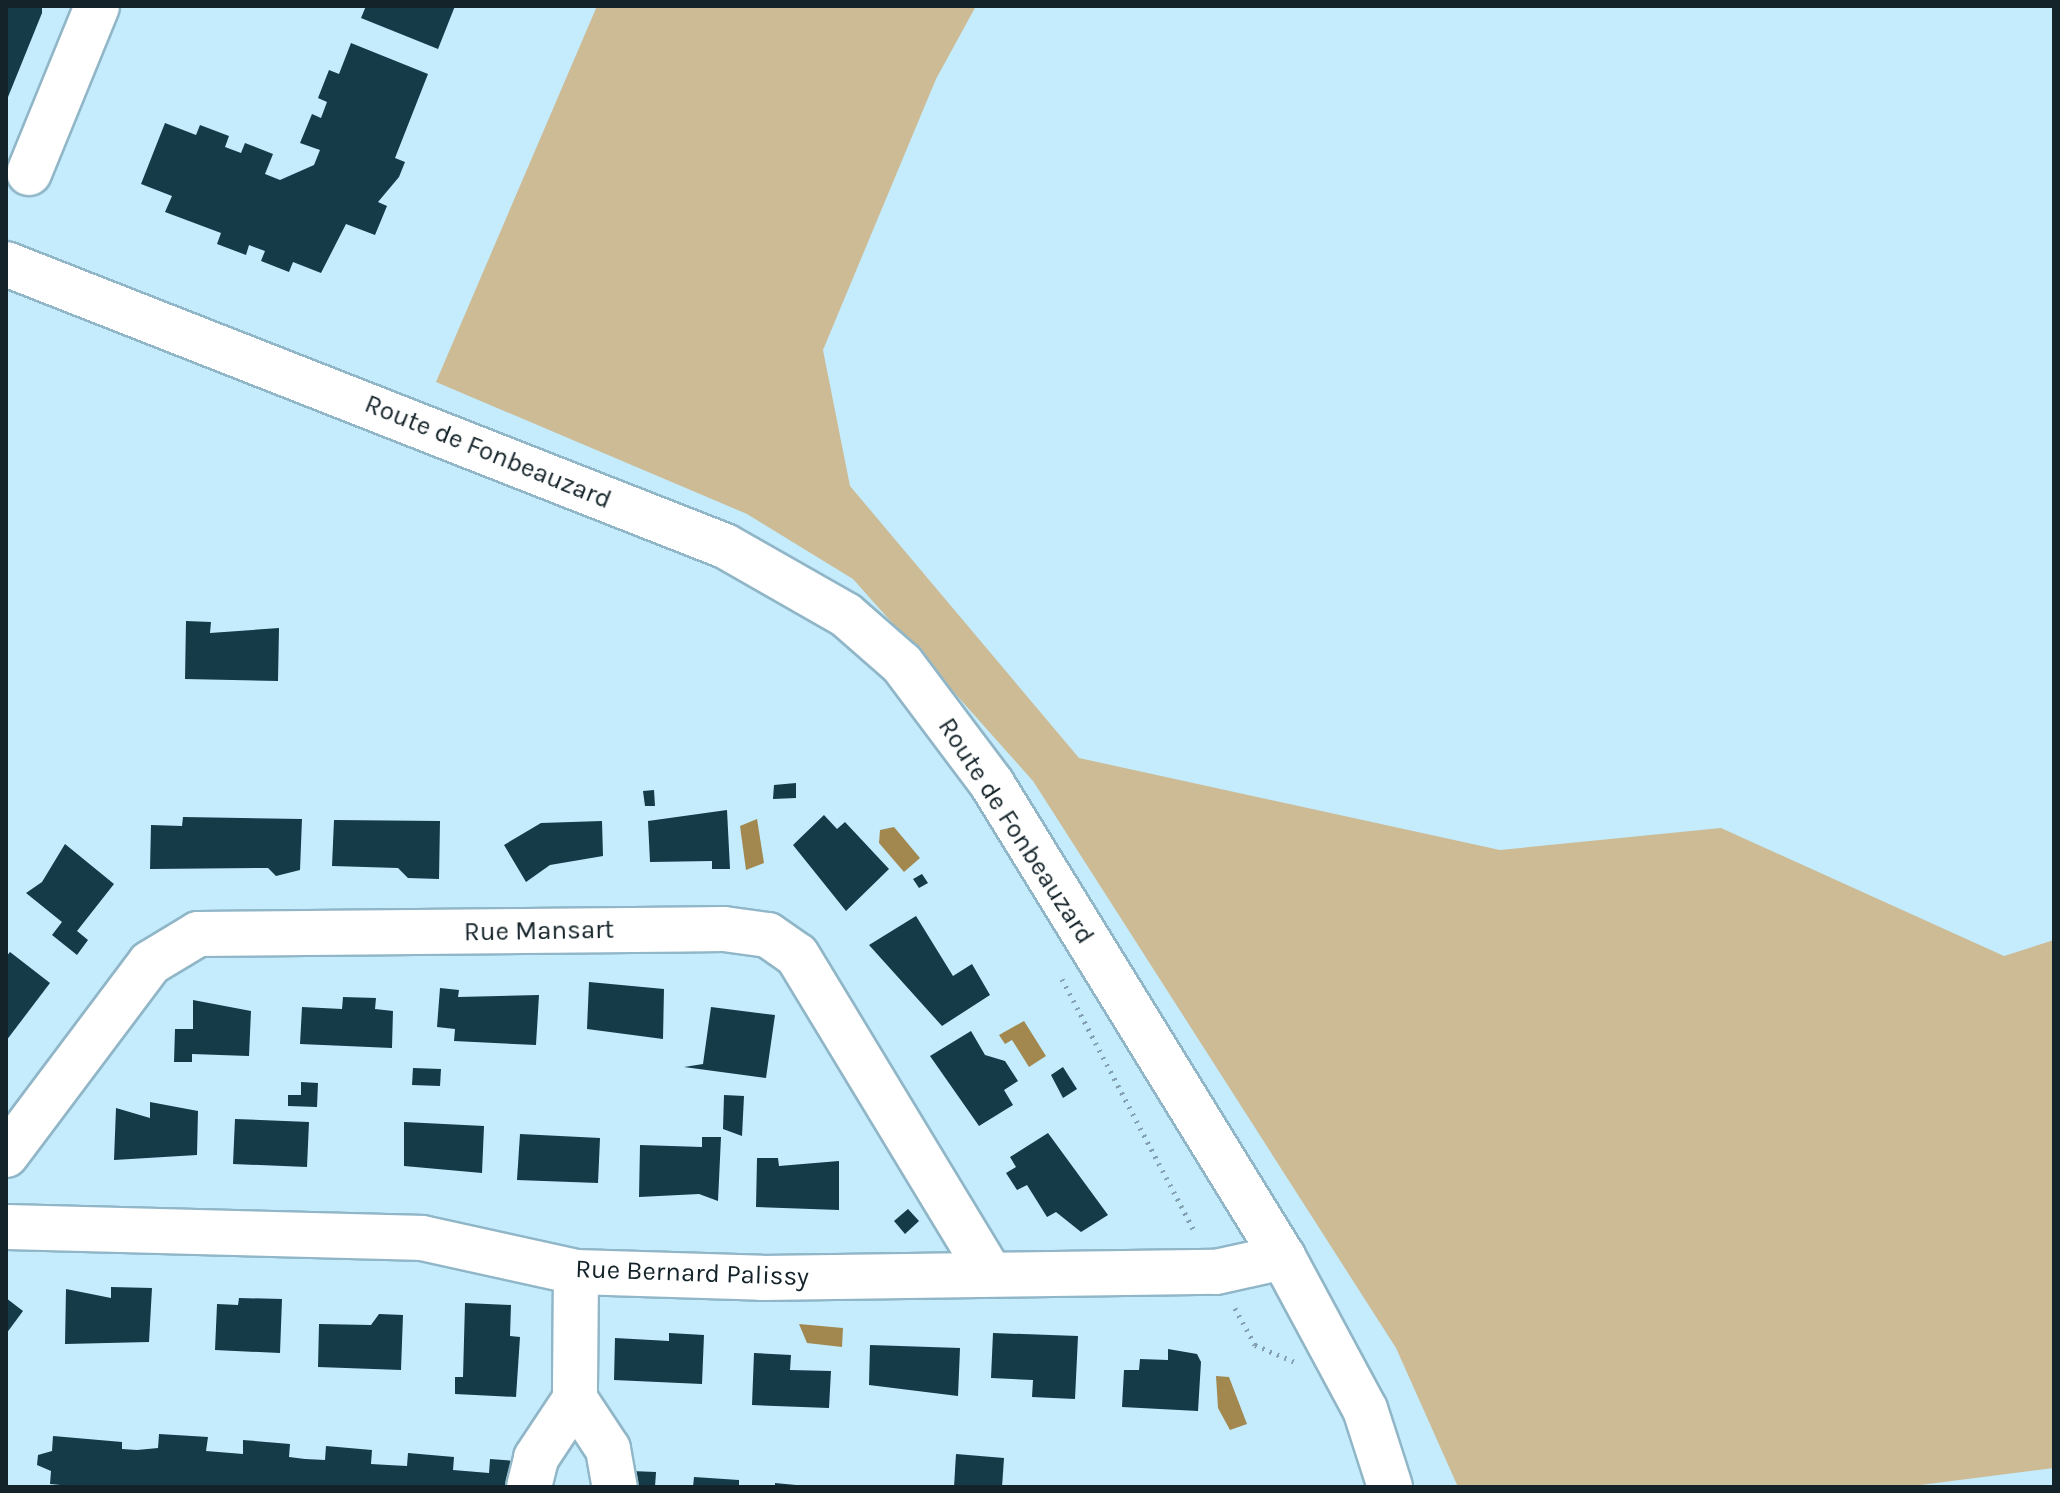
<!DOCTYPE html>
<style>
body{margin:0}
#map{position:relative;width:2060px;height:1493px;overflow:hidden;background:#c4ecfd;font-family:Karla,sans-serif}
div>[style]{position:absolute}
.green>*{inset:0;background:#cdbb96}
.water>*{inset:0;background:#a2884f}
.building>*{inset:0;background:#153a48}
.path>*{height:5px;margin-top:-2.5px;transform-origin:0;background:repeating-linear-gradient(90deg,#82a0ad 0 2px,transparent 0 8px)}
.roads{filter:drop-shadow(2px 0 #90b6c7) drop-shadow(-2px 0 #90b6c7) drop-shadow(0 2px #90b6c7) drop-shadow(0 -2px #90b6c7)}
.minor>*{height:44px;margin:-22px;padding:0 22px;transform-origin:22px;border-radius:22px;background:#fff}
span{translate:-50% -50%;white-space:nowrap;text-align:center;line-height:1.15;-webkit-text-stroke:8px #fff;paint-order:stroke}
.street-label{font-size:26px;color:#142329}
.frame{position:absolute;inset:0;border:8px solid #142329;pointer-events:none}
</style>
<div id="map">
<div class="green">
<div style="clip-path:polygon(597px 6px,976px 6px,936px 79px,823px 350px,850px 486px,1079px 758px,1500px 850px,1721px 828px,2004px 956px,2054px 940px,2054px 1468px,1905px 1487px,1458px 1487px,1396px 1348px,1033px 781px,853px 579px,747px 514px,436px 382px)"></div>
</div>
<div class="water">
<div style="clip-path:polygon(757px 819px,764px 863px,746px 870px,740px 826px)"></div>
<div style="clip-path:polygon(894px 827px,920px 858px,904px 872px,879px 843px,880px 830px)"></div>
<div style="clip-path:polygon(1024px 1021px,1046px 1056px,1029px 1067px,1012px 1040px,1005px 1044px,999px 1035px)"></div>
<div style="clip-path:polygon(799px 1324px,843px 1328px,842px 1347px,807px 1343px)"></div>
<div style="clip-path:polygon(1216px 1376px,1229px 1377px,1247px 1424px,1230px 1430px,1218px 1408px)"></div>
</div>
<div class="building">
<div style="clip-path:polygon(6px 6px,42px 6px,42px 13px,6px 102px)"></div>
<div style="clip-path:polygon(366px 6px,455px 6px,438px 49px,361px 18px)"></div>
<div style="clip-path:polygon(351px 43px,428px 74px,395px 158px,405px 162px,399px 177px,378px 202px,387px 206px,375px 235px,346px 224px,321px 273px,293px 262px,289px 272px,261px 261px,265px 251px,249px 245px,246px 255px,217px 244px,221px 233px,165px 212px,172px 196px,141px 184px,165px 123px,196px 135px,200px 125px,229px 136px,225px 147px,241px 153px,245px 143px,273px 154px,265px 174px,280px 180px,314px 165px,320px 150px,300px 143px,312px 114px,321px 118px,327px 102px,318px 98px,329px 70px,339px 74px)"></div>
<div style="clip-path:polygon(186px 621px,211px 622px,210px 633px,279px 628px,278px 681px,185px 679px)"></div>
<div style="clip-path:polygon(796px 783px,796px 798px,773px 799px,774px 785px)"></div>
<div style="clip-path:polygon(654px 790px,655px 806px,645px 806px,643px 791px)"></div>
<div style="clip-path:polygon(727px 810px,730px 869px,712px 869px,712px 861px,650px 862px,648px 821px)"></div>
<div style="clip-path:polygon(824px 815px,837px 829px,845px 822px,889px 869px,846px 911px,793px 845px)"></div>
<div style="clip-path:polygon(183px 817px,302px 819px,300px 870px,276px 876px,268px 868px,150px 869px,151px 825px,182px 826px)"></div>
<div style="clip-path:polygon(334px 820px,440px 821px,439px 879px,408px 878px,398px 868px,332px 866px)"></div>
<div style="clip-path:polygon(602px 821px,603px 856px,550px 865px,526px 882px,504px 845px,541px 823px)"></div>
<div style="clip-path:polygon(65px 844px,114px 884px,77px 931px,88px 940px,77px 955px,52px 935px,62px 922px,26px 893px,42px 882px)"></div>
<div style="clip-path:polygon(922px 874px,928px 883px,919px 888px,913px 879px)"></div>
<div style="clip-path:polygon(916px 916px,953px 976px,972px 964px,990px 995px,942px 1026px,869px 945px)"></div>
<div style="clip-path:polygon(10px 952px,50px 983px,6px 1041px,6px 957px)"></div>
<div style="clip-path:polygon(589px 982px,664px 989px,663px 1039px,587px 1029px)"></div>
<div style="clip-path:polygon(440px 988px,459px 990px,458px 997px,539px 995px,536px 1045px,454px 1041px,455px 1029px,437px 1027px)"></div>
<div style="clip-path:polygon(343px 997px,376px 998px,375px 1009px,393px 1011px,392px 1048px,300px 1044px,302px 1007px,342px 1009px)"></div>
<div style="clip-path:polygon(193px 1000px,251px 1011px,249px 1056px,192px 1054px,192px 1062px,174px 1062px,175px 1029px,193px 1029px)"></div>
<div style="clip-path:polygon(711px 1007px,775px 1015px,766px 1078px,684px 1067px,703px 1064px)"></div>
<div style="clip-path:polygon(971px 1031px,985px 1055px,1005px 1061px,1018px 1081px,1004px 1090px,1013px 1105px,979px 1126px,930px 1056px)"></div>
<div style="clip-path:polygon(1063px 1067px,1077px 1089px,1063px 1098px,1051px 1075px)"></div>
<div style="clip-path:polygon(413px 1068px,441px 1069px,440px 1086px,412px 1085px)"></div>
<div style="clip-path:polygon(301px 1082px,318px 1083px,317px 1107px,288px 1106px,288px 1095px,301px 1095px)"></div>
<div style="clip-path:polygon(724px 1095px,744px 1096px,742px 1136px,723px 1129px)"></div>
<div style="clip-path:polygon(150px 1102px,198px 1111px,197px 1155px,114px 1160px,116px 1108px,150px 1118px)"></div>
<div style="clip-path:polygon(235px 1119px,309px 1122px,307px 1167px,233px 1164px)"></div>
<div style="clip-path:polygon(404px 1122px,484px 1126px,482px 1173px,404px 1166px)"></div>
<div style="clip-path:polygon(1048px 1133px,1108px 1215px,1081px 1232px,1056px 1212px,1047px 1217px,1027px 1185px,1017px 1190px,1006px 1173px,1016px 1167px,1010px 1157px)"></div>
<div style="clip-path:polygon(520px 1134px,600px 1138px,598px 1183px,517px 1180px)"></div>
<div style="clip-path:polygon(702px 1137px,721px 1137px,718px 1201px,699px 1194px,639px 1197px,640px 1145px,702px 1147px)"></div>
<div style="clip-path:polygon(757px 1158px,778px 1158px,779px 1166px,839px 1161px,839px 1210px,756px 1207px)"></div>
<div style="clip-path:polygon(908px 1209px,919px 1221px,905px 1234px,894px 1221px)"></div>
<div style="clip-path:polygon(111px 1287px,152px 1288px,149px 1342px,65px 1344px,66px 1289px,111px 1298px)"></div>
<div style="clip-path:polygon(6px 1298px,23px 1311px,6px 1334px)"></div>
<div style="clip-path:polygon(239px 1298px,282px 1299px,280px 1353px,215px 1350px,217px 1304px,238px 1305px)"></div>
<div style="clip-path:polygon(465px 1303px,511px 1305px,510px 1336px,520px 1337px,516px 1397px,455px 1394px,455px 1377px,463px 1377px)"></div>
<div style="clip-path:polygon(379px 1314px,403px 1315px,401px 1370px,318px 1367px,319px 1324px,371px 1325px)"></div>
<div style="clip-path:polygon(669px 1333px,704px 1335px,702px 1384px,614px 1380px,615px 1338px,669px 1341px)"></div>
<div style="clip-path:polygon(993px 1333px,1078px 1336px,1075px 1399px,1032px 1397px,1033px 1380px,991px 1378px)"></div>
<div style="clip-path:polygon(870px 1345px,960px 1348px,958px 1396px,869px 1385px)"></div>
<div style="clip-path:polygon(1168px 1349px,1197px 1354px,1201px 1362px,1198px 1411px,1122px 1407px,1124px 1370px,1139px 1370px,1140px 1359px,1168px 1360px)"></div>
<div style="clip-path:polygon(754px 1353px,791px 1355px,790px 1370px,831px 1371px,829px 1408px,752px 1405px)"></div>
<div style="clip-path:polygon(159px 1434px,208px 1437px,206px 1451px,243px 1454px,243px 1440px,290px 1444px,289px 1457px,305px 1459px,325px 1460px,326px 1446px,372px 1450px,371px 1464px,388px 1465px,407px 1466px,408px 1453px,454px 1457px,453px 1470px,489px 1473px,490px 1459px,515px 1461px,513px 1487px,82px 1487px,50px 1484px,51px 1471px,37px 1465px,38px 1455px,52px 1451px,53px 1436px,122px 1442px,122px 1449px,137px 1450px,158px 1448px)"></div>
<div style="clip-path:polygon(956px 1454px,1004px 1458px,1002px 1487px,954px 1487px)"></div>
<div style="clip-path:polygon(631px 1471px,656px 1472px,655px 1487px,630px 1487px)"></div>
<div style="clip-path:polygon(694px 1477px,739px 1480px,739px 1487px,693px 1487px)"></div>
<div style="clip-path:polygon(775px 1483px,796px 1485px,796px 1487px,775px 1487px)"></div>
</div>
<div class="path">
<div style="left:1062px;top:979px;width:286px;rotate:62.3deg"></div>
<div style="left:1235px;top:1308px;width:42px;rotate:61.6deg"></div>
<div style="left:1255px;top:1345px;width:43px;rotate:23deg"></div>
</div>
<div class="roads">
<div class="minor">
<div style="left:29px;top:173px;width:180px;rotate:-67.8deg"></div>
<div style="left:6px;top:264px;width:772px;rotate:21.42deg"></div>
<div style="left:725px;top:546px;width:139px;rotate:29.7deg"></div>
<div style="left:846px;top:615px;width:74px;rotate:41.2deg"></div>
<div style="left:902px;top:664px;width:150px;rotate:53.1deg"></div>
<div style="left:992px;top:784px;width:555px;rotate:58.4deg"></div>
<div style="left:1283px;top:1257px;width:173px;rotate:61.7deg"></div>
<div style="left:1365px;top:1409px;width:82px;rotate:72.2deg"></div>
<div style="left:6px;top:1155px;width:240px;rotate:-53.1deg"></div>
<div style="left:150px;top:963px;width:56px;rotate:-31.1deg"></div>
<div style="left:198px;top:934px;width:526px;rotate:-0.54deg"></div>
<div style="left:724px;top:929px;width:44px;rotate:7.8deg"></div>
<div style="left:768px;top:935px;width:35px;rotate:35deg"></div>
<div style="left:797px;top:955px;width:373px;rotate:58.8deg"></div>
<div style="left:6px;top:1227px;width:416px;rotate:1.5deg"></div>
<div style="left:422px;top:1238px;width:158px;rotate:12.4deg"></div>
<div style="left:576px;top:1272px;width:186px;rotate:1.8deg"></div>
<div style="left:762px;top:1278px;width:454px;rotate:-0.8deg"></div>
<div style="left:1216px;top:1272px;width:69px;rotate:-12.6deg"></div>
<div style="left:576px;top:1272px;width:127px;rotate:90.5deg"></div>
<div style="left:575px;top:1399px;width:60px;rotate:56.6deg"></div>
<div style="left:608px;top:1449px;width:39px;rotate:80deg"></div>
<div style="left:529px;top:1487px;width:30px;rotate:-76deg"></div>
<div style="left:536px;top:1458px;width:71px;rotate:-56.5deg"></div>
</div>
</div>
<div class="street-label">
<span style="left:488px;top:452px;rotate:22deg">Route de Fonbeauzard</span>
<span style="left:1016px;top:831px;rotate:57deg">Route de Fonbeauzard</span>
<span style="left:539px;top:931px;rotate:-1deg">Rue Mansart</span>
<span style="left:692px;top:1273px;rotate:2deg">Rue Bernard Palissy</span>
</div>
<div class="frame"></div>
</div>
